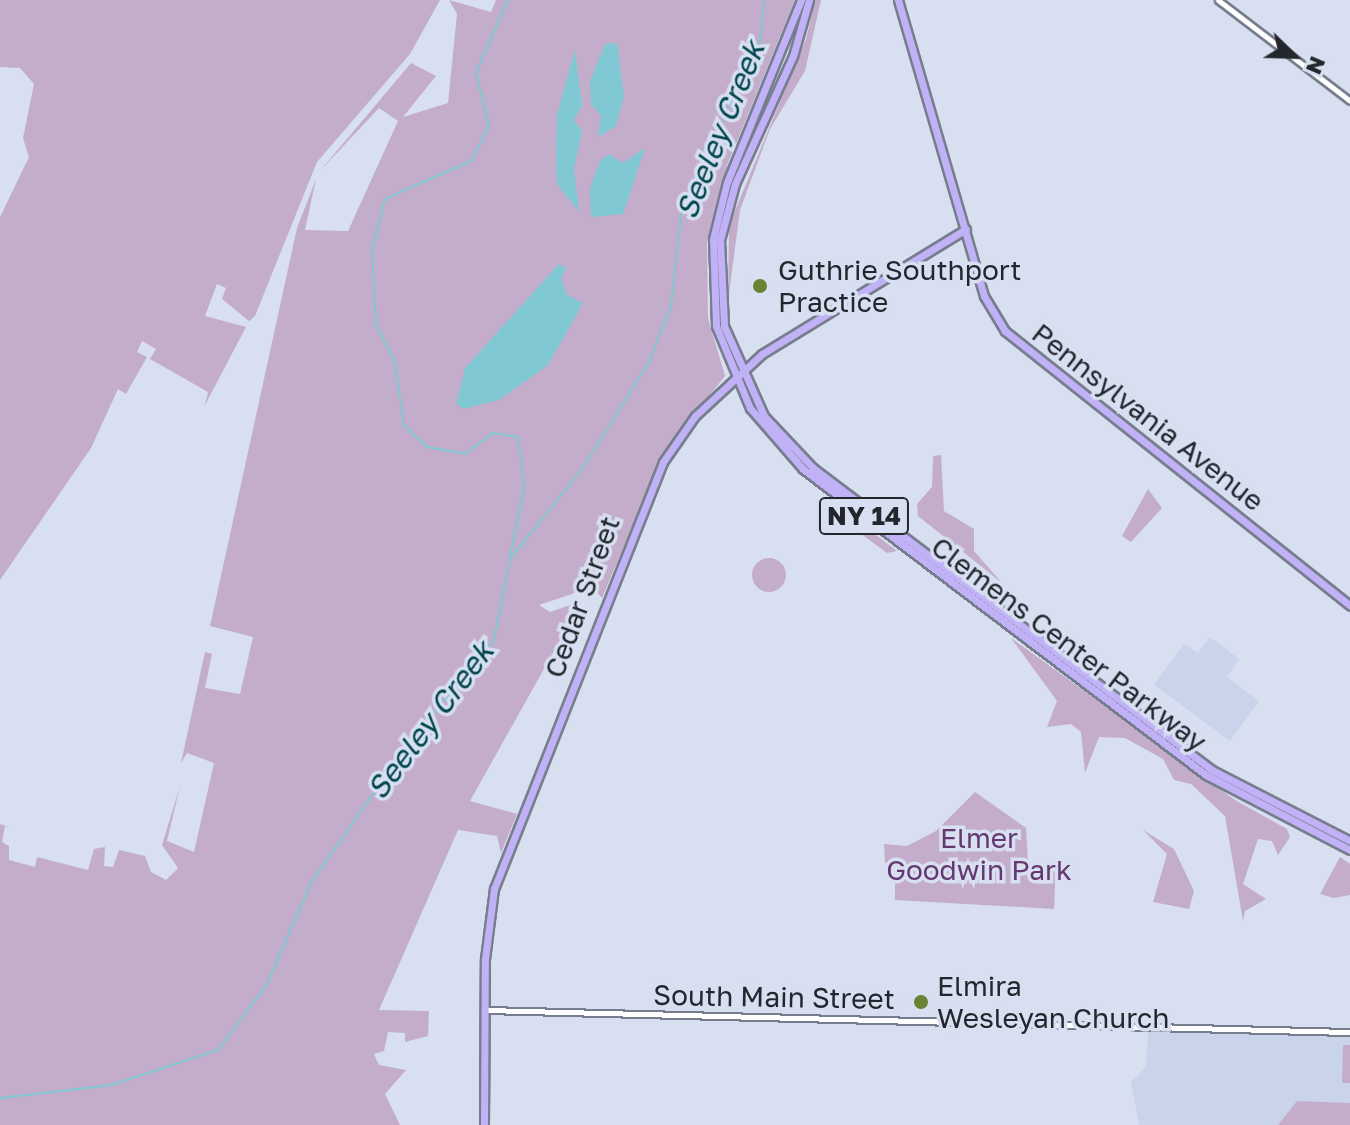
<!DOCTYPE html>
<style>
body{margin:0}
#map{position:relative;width:1350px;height:1125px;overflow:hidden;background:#d7dff0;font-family:"Golos Text",sans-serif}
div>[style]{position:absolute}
.built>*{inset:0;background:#c9d4eb}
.green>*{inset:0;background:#c4adcb}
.round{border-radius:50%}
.water>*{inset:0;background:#80c9d4}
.stream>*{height:2px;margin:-1px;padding:0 1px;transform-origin:1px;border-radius:1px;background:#80c9d4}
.roads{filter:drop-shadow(2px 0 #767e8d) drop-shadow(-2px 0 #767e8d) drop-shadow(0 2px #767e8d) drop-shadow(0 -2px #767e8d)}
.minor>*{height:5px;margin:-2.5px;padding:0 2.5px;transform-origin:2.5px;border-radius:2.5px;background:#fff}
.major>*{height:7px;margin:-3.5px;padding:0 3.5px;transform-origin:3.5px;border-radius:3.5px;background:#c1b2f7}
.dots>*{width:22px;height:22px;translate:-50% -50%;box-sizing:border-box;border:4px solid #d7dff0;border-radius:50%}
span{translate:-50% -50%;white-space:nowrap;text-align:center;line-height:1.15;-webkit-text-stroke:7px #d7dff0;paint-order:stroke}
.shield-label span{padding:2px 6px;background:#d7dff0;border:2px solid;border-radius:6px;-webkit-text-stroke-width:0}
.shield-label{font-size:26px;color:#23272d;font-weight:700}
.poi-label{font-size:28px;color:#23272d}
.left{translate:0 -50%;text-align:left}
.street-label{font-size:28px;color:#23272d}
.park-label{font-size:28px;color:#643870}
.water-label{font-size:30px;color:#00464e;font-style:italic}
.north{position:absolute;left:1254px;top:16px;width:80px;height:80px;-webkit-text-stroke:6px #d7dff0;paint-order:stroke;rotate:113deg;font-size:22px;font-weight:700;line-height:32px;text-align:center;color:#23272d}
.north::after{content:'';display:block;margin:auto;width:28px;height:36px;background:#23272d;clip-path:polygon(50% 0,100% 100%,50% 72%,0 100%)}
</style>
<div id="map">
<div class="built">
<div style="clip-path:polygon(1210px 637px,1239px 659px,1227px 677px,1259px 701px,1230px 741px,1154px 685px,1184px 644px,1198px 653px)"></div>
<div style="clip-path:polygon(1148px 1031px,1350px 1035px,1350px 1125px,1139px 1125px,1131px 1082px,1146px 1067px)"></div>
</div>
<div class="green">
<div style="clip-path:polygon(0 0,440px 0,410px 54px,317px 162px,255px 316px,249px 321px,222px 299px,226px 288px,217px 284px,205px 316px,246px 327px,205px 405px,208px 392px,150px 359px,156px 349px,142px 341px,137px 352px,147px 357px,126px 394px,118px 389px,91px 448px,0 580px,0 217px,29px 157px,23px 138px,34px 84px,20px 68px,0 67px)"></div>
<div style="clip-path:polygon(449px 0,491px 12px,496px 0,795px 0,728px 163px,707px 243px,708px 318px,725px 376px,663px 453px,602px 598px,593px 587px,539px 605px,550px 612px,582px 601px,470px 801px,517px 814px,501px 853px,497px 836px,458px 830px,379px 1010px,429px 1011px,428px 1036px,405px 1042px,405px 1033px,388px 1032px,384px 1051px,374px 1054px,379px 1065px,406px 1070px,385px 1094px,400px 1125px,0 1125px,0 824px,13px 828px,5px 826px,2px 842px,9px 846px,9px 860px,35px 867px,37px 857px,88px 870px,94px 849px,105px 847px,104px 866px,113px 867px,119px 850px,145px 856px,151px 872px,166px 880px,178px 868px,162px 845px,180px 786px,167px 841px,194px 852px,214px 763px,187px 753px,181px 763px,205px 652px,212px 654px,205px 688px,240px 694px,253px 637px,210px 626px,297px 228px,316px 179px,305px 230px,348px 231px,398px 121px,379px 108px,320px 171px,411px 63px,436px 76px,403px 117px,448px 103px,457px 14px)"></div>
<div style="clip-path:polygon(815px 0,821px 0,805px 71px,770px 129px,740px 210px,728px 301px,729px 225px,806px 39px)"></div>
<div style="clip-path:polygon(941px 455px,944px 511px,974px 529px,974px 551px,1002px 583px,918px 516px,917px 504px,932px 487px,933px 456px)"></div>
<div style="clip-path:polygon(1148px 489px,1162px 508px,1131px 542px,1122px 536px)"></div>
<div style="clip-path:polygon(842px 509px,897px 551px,887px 553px,849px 525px,836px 525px)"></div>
<div class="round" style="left:752px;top:558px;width:34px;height:34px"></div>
<div style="clip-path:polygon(1011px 638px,1235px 800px,1287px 829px,1290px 837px,1278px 855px,1272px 841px,1258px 839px,1243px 884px,1266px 899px,1245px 911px,1243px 921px,1225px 816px,1191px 784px,1174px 780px,1163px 759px,1125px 738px,1099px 737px,1085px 773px,1081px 732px,1071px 724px,1047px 727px,1057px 701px)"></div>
<div style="clip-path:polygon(975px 792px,1026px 828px,1028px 864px,1056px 864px,1054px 909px,895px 900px,895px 864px,885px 863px,884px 844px,907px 846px,936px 831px)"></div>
<div style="clip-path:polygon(1143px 830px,1174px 849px,1194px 891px,1189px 909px,1153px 902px,1167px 854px)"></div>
<div style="clip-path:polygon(1340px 857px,1350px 864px,1350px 895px,1334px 898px,1320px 894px)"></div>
<div style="clip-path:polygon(1343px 1045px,1350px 1045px,1350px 1083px,1342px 1083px)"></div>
<div style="clip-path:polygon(1297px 1101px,1350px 1103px,1350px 1125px,1278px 1125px)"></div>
</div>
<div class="water">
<div style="clip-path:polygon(617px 43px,624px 96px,616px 126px,598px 137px,601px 115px,591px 105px,590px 81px,605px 44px)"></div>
<div style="clip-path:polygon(575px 49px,582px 106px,574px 120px,582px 131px,574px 169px,579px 212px,557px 184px,556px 160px,557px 115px)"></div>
<div style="clip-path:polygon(645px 148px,623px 214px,591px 217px,590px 188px,600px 161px,609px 154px,623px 163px)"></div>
<div style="clip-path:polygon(559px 264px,566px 269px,561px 279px,567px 295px,583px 303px,548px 365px,499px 400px,464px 409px,456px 404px,465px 368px)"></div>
</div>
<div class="stream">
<div style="left:508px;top:0;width:80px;rotate:113.7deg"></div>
<div style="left:476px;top:73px;width:55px;rotate:76.2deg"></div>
<div style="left:489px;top:126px;width:39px;rotate:117deg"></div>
<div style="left:471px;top:161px;width:94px;rotate:156.2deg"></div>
<div style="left:385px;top:199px;width:53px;rotate:104.3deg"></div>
<div style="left:372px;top:250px;width:75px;rotate:86.9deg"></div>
<div style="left:376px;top:325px;width:42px;rotate:63.4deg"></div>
<div style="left:395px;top:363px;width:64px;rotate:81.9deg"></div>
<div style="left:404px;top:426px;width:31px;rotate:42deg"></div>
<div style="left:427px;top:447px;width:39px;rotate:10deg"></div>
<div style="left:465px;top:454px;width:35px;rotate:-37deg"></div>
<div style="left:493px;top:433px;width:25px;rotate:9deg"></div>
<div style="left:518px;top:437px;width:50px;rotate:83.2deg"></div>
<div style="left:524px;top:487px;width:71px;rotate:101.3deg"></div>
<div style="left:0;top:1098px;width:112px;rotate:-6.7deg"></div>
<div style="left:111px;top:1085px;width:113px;rotate:-18.1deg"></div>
<div style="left:218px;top:1050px;width:82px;rotate:-53.4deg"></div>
<div style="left:267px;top:984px;width:112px;rotate:-66.4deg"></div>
<div style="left:312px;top:881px;width:165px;rotate:-54.9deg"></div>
<div style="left:407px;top:746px;width:137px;rotate:-50.6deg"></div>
<div style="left:494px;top:640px;width:83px;rotate:-78.8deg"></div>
<div style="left:510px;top:559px;width:115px;rotate:-51.3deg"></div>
<div style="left:582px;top:469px;width:126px;rotate:-57.9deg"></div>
<div style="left:649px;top:362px;width:60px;rotate:-68.6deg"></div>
<div style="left:671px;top:306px;width:101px;rotate:-83.7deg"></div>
<div style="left:682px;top:206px;width:183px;rotate:-64.7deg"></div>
<div style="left:760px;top:41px;width:41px;rotate:-84.4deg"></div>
</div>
<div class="roads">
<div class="minor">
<div style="left:1218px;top:0;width:166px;rotate:37.4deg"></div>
<div style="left:485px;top:1010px;width:865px;rotate:1.46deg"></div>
</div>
<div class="major">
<div style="left:801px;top:0;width:196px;rotate:112.1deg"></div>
<div style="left:727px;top:182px;width:59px;rotate:103.8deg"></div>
<div style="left:713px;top:239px;width:87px;rotate:88deg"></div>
<div style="left:716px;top:326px;width:89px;rotate:67.5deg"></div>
<div style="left:750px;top:408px;width:81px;rotate:49deg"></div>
<div style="left:803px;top:469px;width:506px;rotate:37.21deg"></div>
<div style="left:1206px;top:775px;width:162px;rotate:27.5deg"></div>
<div style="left:809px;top:0;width:58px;rotate:105.9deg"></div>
<div style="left:793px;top:56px;width:141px;rotate:114.4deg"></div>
<div style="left:735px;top:184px;width:58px;rotate:105deg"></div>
<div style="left:720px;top:240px;width:86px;rotate:87.3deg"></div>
<div style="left:724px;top:326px;width:98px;rotate:66deg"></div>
<div style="left:764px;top:416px;width:71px;rotate:46.7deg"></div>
<div style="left:813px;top:468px;width:500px;rotate:37.12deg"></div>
<div style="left:1212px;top:770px;width:155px;rotate:27.2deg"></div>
<div style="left:898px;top:0;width:308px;rotate:73.8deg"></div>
<div style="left:984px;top:296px;width:41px;rotate:59deg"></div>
<div style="left:1005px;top:331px;width:441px;rotate:38.5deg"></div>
<div style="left:484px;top:1125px;width:166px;rotate:-89.7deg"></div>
<div style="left:485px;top:959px;width:71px;rotate:-82.7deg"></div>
<div style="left:494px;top:889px;width:459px;rotate:-68.4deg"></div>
<div style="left:663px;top:462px;width:56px;rotate:-55.2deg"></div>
<div style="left:695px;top:416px;width:91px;rotate:-42.8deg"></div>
<div style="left:762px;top:354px;width:239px;rotate:-31.5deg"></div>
</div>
</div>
<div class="dots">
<div style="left:760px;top:286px;background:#698234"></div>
<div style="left:921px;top:1002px;background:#698234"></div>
</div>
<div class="shield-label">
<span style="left:864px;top:516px">NY 14</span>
</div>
<div class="poi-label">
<span class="left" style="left:778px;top:286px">Guthrie Southport<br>Practice</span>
<span class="left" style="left:937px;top:1002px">Elmira<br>Wesleyan Church</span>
</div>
<div class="street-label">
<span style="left:1148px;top:417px;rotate:38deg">Pennsylvania Avenue</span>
<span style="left:582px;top:597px;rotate:-70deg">Cedar Street</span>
<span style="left:1069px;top:644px;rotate:37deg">Clemens Center Parkway</span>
<span style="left:774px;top:997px;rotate:1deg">South Main Street</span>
</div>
<div class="park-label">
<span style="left:979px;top:854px">Elmer<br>Goodwin Park</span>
</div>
<div class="water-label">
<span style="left:720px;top:130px;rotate:-68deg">Seeley Creek</span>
<span style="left:430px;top:720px;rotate:-53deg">Seeley Creek</span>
</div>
<div class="north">N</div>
</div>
